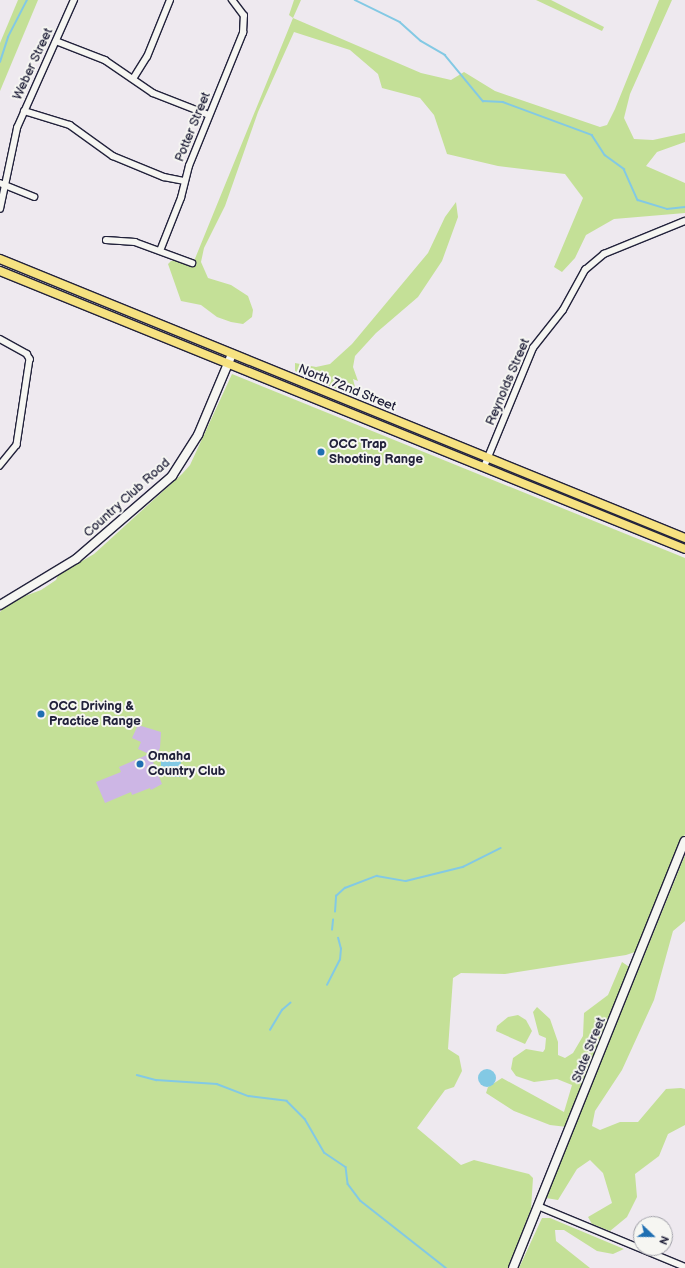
<!DOCTYPE html>
<style>
body{margin:0}
#map{position:relative;width:685px;height:1268px;overflow:hidden;background:#eee9ef;font-family:"Balsamiq Sans",sans-serif}
div>[style]{position:absolute}
.green>*{inset:0;background:#c4e097}
.water>*{inset:0;background:#83c9e4}
.round{border-radius:50%}
.stream>*{height:1.5px;margin:-0.75px;padding:0 0.75px;transform-origin:0.75px;border-radius:0.75px;background:#83c9e4}
.building>*{inset:0;background:#cdb6e5}
.roads{filter:drop-shadow(1px 0 #22223b) drop-shadow(-1px 0 #22223b) drop-shadow(0 1px #22223b) drop-shadow(0 -1px #22223b)}
.street>*{height:5.5px;margin:-2.75px;padding:0 2.75px;transform-origin:2.75px;border-radius:2.75px;background:#f6f6f2}
.secondary>*{height:8px;margin:-4px;padding:0 4px;transform-origin:4px;border-radius:4px;background:#f6f6f2}
.primary>*{height:8px;margin:-4px;padding:0 4px;transform-origin:4px;border-radius:4px;background:#f6e281}
.dots>*{width:11px;height:11px;translate:-50% -50%;box-sizing:border-box;border:2px solid #f6f6f2;border-radius:50%}
span{translate:-50% -50%;white-space:nowrap;text-align:center;line-height:1.15;-webkit-text-stroke:4px #f6f6f2;paint-order:stroke}
.street-label{font-size:13px;color:#22223b}
.poi-label{font-size:13px;color:#22223b;font-weight:700}
.left{translate:0 -50%;text-align:left}
.north{position:absolute;left:633px;top:1216px;width:40px;height:40px;box-sizing:border-box;background:#f6f6f2;border:1px solid #a1a1a9;border-radius:50%;rotate:112deg;font-size:11px;font-weight:700;line-height:16px;text-align:center;color:#22223b}
.north::after{content:'';display:block;margin:auto;width:14px;height:18px;background:#1f6fb2;clip-path:polygon(50% 0,100% 100%,50% 72%,0 100%)}
</style>
<div id="map">
<div class="green">
<div style="clip-path:polygon(18px 0,38px 0,0 91px,0 43px)"></div>
<div style="clip-path:polygon(294px 0,301px 0,293px 18px,421px 73px,451px 80px,464px 72px,495px 91px,600px 127px,607px 125px,615px 109px,659px 0,672px 0,630px 94px,624px 118px,634px 139px,653px 140px,685px 133px,685px 142px,657px 152px,646px 166px,685px 183px,685px 213px,614px 219px,586px 235px,575px 258px,562px 272px,554px 267px,583px 198px,565px 174px,498px 166px,447px 154px,434px 115px,420px 98px,382px 88px,378px 74px,350px 50px,294px 32px,258px 112px,225px 206px,204px 248px,201px 262px,208px 278px,231px 285px,248px 296px,253px 310px,252px 317px,243px 324px,231px 322px,217px 317px,201px 305px,181px 301px,168px 264px,171px 261px,179px 261px,192px 266px,293px 18px,289px 15px)"></div>
<div style="clip-path:polygon(536px 0,551px 0,604px 27px,602px 31px)"></div>
<div style="clip-path:polygon(456px 202px,458px 217px,442px 261px,418px 297px,376px 333px,355px 356px,353px 367px,358px 381px,353px 379px,355px 387px,352px 390px,334px 388px,295px 371px,295px 363px,316px 367px,330px 364px,352px 344px,428px 253px,445px 217px)"></div>
<div style="clip-path:polygon(232px 374px,685px 558px,685px 834px,638px 951px,626px 955px,505px 974px,461px 973px,453px 978px,448px 1049px,459px 1056px,462px 1071px,454px 1087px,445px 1090px,417px 1128px,461px 1165px,474px 1160px,529px 1174px,533px 1178px,531px 1209px,508px 1268px,0 1268px,0 612px,9px 602px,41px 590px,56px 580px,58px 575px,94px 554px,182px 474px,190px 465px)"></div>
<div style="clip-path:polygon(685px 855px,685px 921px,673px 931px,654px 1000px,622px 1070px,595px 1111px,592px 1126px,600px 1130px,620px 1122px,638px 1122px,666px 1089px,681px 1088px,685px 1089px,685px 1125px,668px 1134px,659px 1156px,635px 1174px,637px 1197px,627px 1217px,610px 1231px,592px 1224px,588px 1217px,612px 1203px,603px 1173px,590px 1160px,577px 1169px,558px 1200px,546px 1198px)"></div>
<div style="clip-path:polygon(622px 962px,631px 968px,567px 1127px,550px 1125px,514px 1111px,486px 1093px,488px 1087px,502px 1078px,564px 1112px,572px 1085px,557px 1079px,534px 1082px,516px 1076px,511px 1069px,513px 1058px,526px 1049px,543px 1052px,545px 1049px,546px 1038px,539px 1035px,533px 1012px,537px 1007px,550px 1019px,558px 1042px,558px 1055px,565px 1058px,573px 1053px,583px 1036px,584px 1013px,608px 995px)"></div>
<div style="clip-path:polygon(518px 1015px,526px 1020px,532px 1031px,525px 1044px,496px 1031px,497px 1026px,508px 1017px)"></div>
<div style="clip-path:polygon(542px 1218px,550px 1218px,624px 1249px,613px 1254px,597px 1251px,564px 1230px,555px 1230px,556px 1241px,590px 1268px,519px 1268px)"></div>
</div>
<div class="water">
<div style="clip-path:polygon(181px 758px,180px 777px,169px 777px,169px 768px,161px 766px,161px 760px)"></div>
<div class="round" style="left:478px;top:1069px;width:18px;height:18px"></div>
</div>
<div class="stream">
<div style="left:355px;top:0;width:50px;rotate:26.1deg"></div>
<div style="left:400px;top:22px;width:28px;rotate:42deg"></div>
<div style="left:421px;top:41px;width:28px;rotate:30deg"></div>
<div style="left:445px;top:55px;width:60px;rotate:50.4deg"></div>
<div style="left:483px;top:101px;width:20px;rotate:3deg"></div>
<div style="left:503px;top:102px;width:95px;rotate:20.3deg"></div>
<div style="left:592px;top:135px;width:24px;rotate:57deg"></div>
<div style="left:605px;top:155px;width:24px;rotate:36deg"></div>
<div style="left:624px;top:169px;width:34px;rotate:66deg"></div>
<div style="left:638px;top:200px;width:30px;rotate:17deg"></div>
<div style="left:667px;top:209px;width:18px;rotate:-6deg"></div>
<div style="left:0;top:62px;width:26px;rotate:-72deg"></div>
<div style="left:8px;top:37px;width:42px;rotate:-62.8deg"></div>
<div style="left:335px;top:912px;width:16px;rotate:-86deg"></div>
<div style="left:336px;top:896px;width:12px;rotate:-42deg"></div>
<div style="left:345px;top:888px;width:34px;rotate:-21deg"></div>
<div style="left:377px;top:876px;width:29px;rotate:10deg"></div>
<div style="left:406px;top:881px;width:59px;rotate:-13.8deg"></div>
<div style="left:463px;top:867px;width:42px;rotate:-26.6deg"></div>
<div style="left:332px;top:930px;width:10px;rotate:-84deg"></div>
<div style="left:327px;top:985px;width:28px;rotate:-63deg"></div>
<div style="left:340px;top:960px;width:11px;rotate:-85deg"></div>
<div style="left:341px;top:949px;width:11px;rotate:-105deg"></div>
<div style="left:270px;top:1030px;width:23px;rotate:-59deg"></div>
<div style="left:282px;top:1010px;width:11px;rotate:-41deg"></div>
<div style="left:137px;top:1075px;width:20px;rotate:15deg"></div>
<div style="left:156px;top:1080px;width:61px;rotate:3.8deg"></div>
<div style="left:217px;top:1084px;width:34px;rotate:21deg"></div>
<div style="left:249px;top:1096px;width:38px;rotate:7deg"></div>
<div style="left:287px;top:1101px;width:25px;rotate:45deg"></div>
<div style="left:305px;top:1119px;width:39px;rotate:60deg"></div>
<div style="left:325px;top:1153px;width:25px;rotate:34deg"></div>
<div style="left:346px;top:1167px;width:17px;rotate:83deg"></div>
<div style="left:348px;top:1184px;width:21px;rotate:53deg"></div>
<div style="left:361px;top:1201px;width:108px;rotate:38.2deg"></div>
</div>
<div class="building">
<div style="clip-path:polygon(138px 725px,161px 732px,160px 748px,153px 762px,162px 784px,151px 790px,150px 788px,132px 795px,131px 792px,105px 803px,96px 782px,121px 772px,119px 767px,149px 754px,138px 749px,141px 742px,132px 738px)"></div>
</div>
<div class="roads">
<div class="street">
<div style="left:56px;top:41px;width:53px;rotate:21.2deg"></div>
<div style="left:105px;top:60px;width:58px;rotate:34.5deg"></div>
<div style="left:153px;top:93px;width:60px;rotate:21.4deg"></div>
<div style="left:133px;top:79px;width:26px;rotate:-58deg"></div>
<div style="left:147px;top:57px;width:61px;rotate:-68deg"></div>
<div style="left:24px;top:111px;width:48px;rotate:16.9deg"></div>
<div style="left:70px;top:125px;width:53px;rotate:35.8deg"></div>
<div style="left:113px;top:156px;width:55px;rotate:22.4deg"></div>
<div style="left:164px;top:177px;width:21px;rotate:11deg"></div>
<div style="left:0;top:183px;width:37px;rotate:22deg"></div>
<div style="left:0;top:209px;width:83px;rotate:-78.1deg"></div>
<div style="left:17px;top:128px;width:140px;rotate:-66deg"></div>
<div style="left:106px;top:240px;width:29px;rotate:4deg"></div>
<div style="left:135px;top:242px;width:61px;rotate:20.2deg"></div>
<div style="left:160px;top:251px;width:57px;rotate:-68.4deg"></div>
<div style="left:181px;top:198px;width:33px;rotate:-76deg"></div>
<div style="left:189px;top:166px;width:144px;rotate:-67.9deg"></div>
<div style="left:243px;top:33px;width:17px;rotate:-87deg"></div>
<div style="left:244px;top:16px;width:20px;rotate:-127deg"></div>
<div style="left:0;top:339px;width:31px;rotate:29deg"></div>
<div style="left:27px;top:354px;width:6px;rotate:59deg"></div>
<div style="left:30px;top:359px;width:87px;rotate:98.6deg"></div>
<div style="left:17px;top:445px;width:27px;rotate:129deg"></div>
<div style="left:484px;top:467px;width:129px;rotate:-67.6deg"></div>
<div style="left:533px;top:348px;width:48px;rotate:-51.7deg"></div>
<div style="left:563px;top:310px;width:46px;rotate:-61.2deg"></div>
<div style="left:585px;top:270px;width:25px;rotate:-40deg"></div>
<div style="left:604px;top:254px;width:87px;rotate:-22.2deg"></div>
<div style="left:538px;top:1206px;width:159px;rotate:22.5deg"></div>
</div>
<div class="secondary">
<div style="left:0;top:605px;width:89px;rotate:-31.2deg"></div>
<div style="left:76px;top:559px;width:127px;rotate:-40.8deg"></div>
<div style="left:172px;top:476px;width:49px;rotate:-57.6deg"></div>
<div style="left:198px;top:435px;width:88px;rotate:-67.2deg"></div>
<div style="left:513px;top:1268px;width:460px;rotate:-68.1deg"></div>
</div>
<div class="primary">
<div style="left:0;top:259px;width:740px;rotate:22.16deg"></div>
<div style="left:0;top:271px;width:739px;rotate:22.09deg"></div>
</div>
</div>
<div class="dots">
<div style="left:321px;top:452px;background:#1f6fb2"></div>
<div style="left:41px;top:714px;background:#1f6fb2"></div>
<div style="left:140px;top:764px;background:#1f6fb2"></div>
</div>
<div class="street-label">
<span style="left:33px;top:64px;rotate:-65deg">Weber Street</span>
<span style="left:193px;top:127px;rotate:-68deg">Potter Street</span>
<span style="left:508px;top:382px;rotate:-67deg">Reynolds Street</span>
<span style="left:347px;top:388px;rotate:22deg">North 72nd Street</span>
<span style="left:127px;top:498px;rotate:-42deg">Country Club Road</span>
<span style="left:589px;top:1050px;rotate:-68deg">State Street</span>
</div>
<div class="poi-label">
<span class="left" style="left:329px;top:452px">OCC Trap<br>Shooting Range</span>
<span class="left" style="left:49px;top:714px">OCC Driving &amp;<br>Practice Range</span>
<span class="left" style="left:148px;top:764px">Omaha<br>Country Club</span>
</div>
<div class="north">N</div>
</div>
